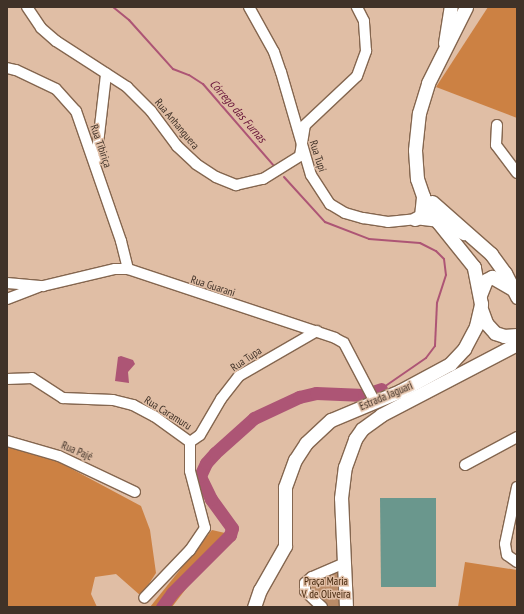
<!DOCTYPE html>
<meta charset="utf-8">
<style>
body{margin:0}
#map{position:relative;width:524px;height:614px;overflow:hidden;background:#e0bea5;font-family:"PT Sans Narrow",sans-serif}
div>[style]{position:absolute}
.green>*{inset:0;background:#bb8c68}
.forest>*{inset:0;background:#cc8143}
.water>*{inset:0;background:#ad5575}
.stream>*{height:2px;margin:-1px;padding:0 1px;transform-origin:1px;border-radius:1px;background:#ad5575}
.river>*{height:13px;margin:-6.5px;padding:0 6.5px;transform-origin:6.5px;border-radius:6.5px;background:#ad5575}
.building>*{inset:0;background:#6a978d}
.roads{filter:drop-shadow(1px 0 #84664f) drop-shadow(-1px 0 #84664f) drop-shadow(0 1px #84664f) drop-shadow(0 -1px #84664f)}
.minor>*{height:10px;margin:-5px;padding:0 5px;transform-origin:5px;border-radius:5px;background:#fff}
.major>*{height:13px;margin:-6.5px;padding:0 6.5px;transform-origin:6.5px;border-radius:6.5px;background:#fff}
span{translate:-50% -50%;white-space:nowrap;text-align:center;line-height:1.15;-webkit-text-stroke:3px #e0bea5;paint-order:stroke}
.street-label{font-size:11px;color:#403228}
.park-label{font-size:11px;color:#44260b}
.water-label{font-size:12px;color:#671339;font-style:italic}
.frame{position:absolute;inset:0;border:8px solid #403228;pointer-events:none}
</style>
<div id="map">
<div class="green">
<div style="clip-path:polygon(338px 571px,340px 607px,328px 607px,316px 597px,311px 588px,316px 580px)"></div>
</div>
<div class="forest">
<div style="clip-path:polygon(488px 7px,517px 7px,517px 118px,436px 87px)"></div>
<div style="clip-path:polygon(7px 447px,42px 453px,141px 506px,150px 530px,156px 573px,141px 596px,116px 574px,95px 577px,91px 594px,97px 607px,7px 607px)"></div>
<div style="clip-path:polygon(212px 530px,225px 533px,222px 542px,172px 607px,150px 607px)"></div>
<div style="clip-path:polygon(465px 562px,517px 570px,517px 607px,458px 607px)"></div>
</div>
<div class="water">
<div style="clip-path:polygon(121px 356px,133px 360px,135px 364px,128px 372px,129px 383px,115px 381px,118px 357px)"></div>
</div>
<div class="stream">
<div style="left:113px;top:7px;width:21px;rotate:39deg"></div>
<div style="left:129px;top:20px;width:66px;rotate:48.1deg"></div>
<div style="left:173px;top:69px;width:17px;rotate:21deg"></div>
<div style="left:189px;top:75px;width:17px;rotate:33deg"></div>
<div style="left:203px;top:84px;width:110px;rotate:49.1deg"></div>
<div style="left:284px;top:177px;width:61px;rotate:47.7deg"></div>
<div style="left:325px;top:222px;width:47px;rotate:21.1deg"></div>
<div style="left:369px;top:239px;width:51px;rotate:4.5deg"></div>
<div style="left:420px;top:243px;width:18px;rotate:27deg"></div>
<div style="left:436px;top:251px;width:11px;rotate:45deg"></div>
<div style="left:444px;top:259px;width:16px;rotate:83deg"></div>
<div style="left:446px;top:275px;width:29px;rotate:108deg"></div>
<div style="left:437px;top:303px;width:43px;rotate:92.7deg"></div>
<div style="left:435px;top:346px;width:15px;rotate:127deg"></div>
<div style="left:426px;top:358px;width:55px;rotate:145.4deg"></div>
</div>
<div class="river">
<div style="left:162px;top:607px;width:17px;rotate:-54deg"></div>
<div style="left:172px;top:593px;width:82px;rotate:-45deg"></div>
<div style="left:230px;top:535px;width:7px;rotate:-74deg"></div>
<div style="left:232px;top:528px;width:36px;rotate:-126deg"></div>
<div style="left:211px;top:499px;width:25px;rotate:-116deg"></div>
<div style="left:200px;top:476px;width:14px;rotate:-65deg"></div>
<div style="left:206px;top:463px;width:13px;rotate:-48deg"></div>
<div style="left:215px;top:453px;width:52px;rotate:-41.9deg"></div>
<div style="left:254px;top:418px;width:50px;rotate:-25deg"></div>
<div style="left:299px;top:397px;width:17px;rotate:-13deg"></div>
<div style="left:316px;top:393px;width:48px;rotate:2.4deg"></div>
<div style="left:364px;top:395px;width:18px;rotate:-19deg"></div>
</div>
<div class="building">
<div style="clip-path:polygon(380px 498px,436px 498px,436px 587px,381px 587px)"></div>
</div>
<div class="roads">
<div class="minor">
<div style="left:27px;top:7px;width:25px;rotate:56deg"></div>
<div style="left:41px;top:28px;width:20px;rotate:41deg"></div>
<div style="left:56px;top:41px;width:85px;rotate:32.9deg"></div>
<div style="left:127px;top:87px;width:34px;rotate:45deg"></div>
<div style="left:151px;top:111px;width:44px;rotate:53.4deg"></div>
<div style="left:177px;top:146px;width:26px;rotate:43deg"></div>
<div style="left:196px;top:164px;width:24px;rotate:33deg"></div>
<div style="left:216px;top:177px;width:22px;rotate:22deg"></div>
<div style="left:236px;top:185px;width:28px;rotate:-13deg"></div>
<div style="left:263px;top:179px;width:44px;rotate:-31.9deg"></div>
<div style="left:300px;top:156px;width:31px;rotate:-81deg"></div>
<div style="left:305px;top:125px;width:71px;rotate:-43.3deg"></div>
<div style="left:357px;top:76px;width:27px;rotate:-70deg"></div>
<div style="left:366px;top:51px;width:30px;rotate:-94deg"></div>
<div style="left:364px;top:21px;width:16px;rotate:-117deg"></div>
<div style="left:249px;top:7px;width:51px;rotate:60.9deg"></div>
<div style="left:274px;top:52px;width:21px;rotate:71deg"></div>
<div style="left:281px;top:72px;width:107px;rotate:73.8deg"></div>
<div style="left:311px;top:175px;width:35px;rotate:57deg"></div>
<div style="left:330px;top:204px;width:17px;rotate:31deg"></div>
<div style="left:345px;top:213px;width:19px;rotate:16deg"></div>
<div style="left:363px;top:218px;width:25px;rotate:9deg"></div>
<div style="left:388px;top:222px;width:27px;rotate:-6deg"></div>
<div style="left:415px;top:219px;width:23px;rotate:7deg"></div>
<div style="left:438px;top:222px;width:29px;rotate:27deg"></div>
<div style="left:7px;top:68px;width:9px;rotate:13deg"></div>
<div style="left:16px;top:70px;width:44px;rotate:25.4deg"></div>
<div style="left:56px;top:89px;width:30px;rotate:48deg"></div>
<div style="left:76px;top:111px;width:138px;rotate:70.9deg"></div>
<div style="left:121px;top:241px;width:29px;rotate:76deg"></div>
<div style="left:497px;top:125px;width:20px;rotate:93deg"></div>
<div style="left:496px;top:145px;width:35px;rotate:53deg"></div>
<div style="left:96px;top:161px;width:88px;rotate:-83.4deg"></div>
<div style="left:7px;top:283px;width:36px;rotate:5deg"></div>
<div style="left:43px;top:286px;width:74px;rotate:-13.3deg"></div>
<div style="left:115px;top:269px;width:13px"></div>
<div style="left:128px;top:269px;width:218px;rotate:18.4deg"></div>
<div style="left:335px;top:338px;width:10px;rotate:29deg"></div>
<div style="left:344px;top:343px;width:67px;rotate:62.3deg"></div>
<div style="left:7px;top:299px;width:34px;rotate:-21deg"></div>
<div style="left:7px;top:379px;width:25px;rotate:-2deg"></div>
<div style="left:32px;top:378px;width:37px;rotate:33deg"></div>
<div style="left:63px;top:398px;width:50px;rotate:2.3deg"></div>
<div style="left:113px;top:400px;width:21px;rotate:14deg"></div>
<div style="left:133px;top:405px;width:24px;rotate:28deg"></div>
<div style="left:154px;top:416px;width:44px;rotate:35.8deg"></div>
<div style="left:190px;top:442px;width:29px;rotate:90deg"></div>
<div style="left:190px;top:471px;width:59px;rotate:75.3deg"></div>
<div style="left:205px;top:528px;width:27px;rotate:124deg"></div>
<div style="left:190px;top:550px;width:66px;rotate:133.8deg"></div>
<div style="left:7px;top:441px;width:54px;rotate:16.1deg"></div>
<div style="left:59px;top:456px;width:84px;rotate:25.3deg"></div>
<div style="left:190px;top:442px;width:12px;rotate:-35deg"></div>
<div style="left:200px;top:435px;width:42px;rotate:-59.7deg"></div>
<div style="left:221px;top:399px;width:29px;rotate:-52deg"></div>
<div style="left:239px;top:376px;width:90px;rotate:-30deg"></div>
<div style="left:465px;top:465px;width:59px;rotate:-28.3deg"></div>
<div style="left:517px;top:487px;width:58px;rotate:101.9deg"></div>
<div style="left:505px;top:544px;width:11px;rotate:80deg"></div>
<div style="left:507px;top:555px;width:12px;rotate:35deg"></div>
<div style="left:322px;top:607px;width:23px;rotate:-137deg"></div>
<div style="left:305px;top:591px;width:8px;rotate:-90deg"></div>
<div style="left:305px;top:583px;width:9px;rotate:-41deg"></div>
<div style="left:312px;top:577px;width:34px;rotate:-23deg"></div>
</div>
<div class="major">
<div style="left:445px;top:43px;width:36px;rotate:-81deg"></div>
<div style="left:432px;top:202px;width:79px;rotate:41.4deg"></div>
<div style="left:491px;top:254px;width:24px;rotate:54deg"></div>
<div style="left:505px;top:273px;width:27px;rotate:63deg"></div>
<div style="left:415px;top:219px;width:7px;rotate:-27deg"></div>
<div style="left:421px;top:216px;width:20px;rotate:-84deg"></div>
<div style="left:480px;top:295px;width:16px;rotate:-68deg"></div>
<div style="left:486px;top:280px;width:7px;rotate:-27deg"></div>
<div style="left:492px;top:277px;width:24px;rotate:30deg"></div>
<div style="left:481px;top:309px;width:15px;rotate:70deg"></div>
<div style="left:486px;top:323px;width:13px;rotate:48deg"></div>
<div style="left:495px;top:333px;width:9px;rotate:18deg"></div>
<div style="left:504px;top:336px;width:13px;rotate:-4deg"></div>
<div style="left:254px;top:607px;width:18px;rotate:-71deg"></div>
<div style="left:260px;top:590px;width:51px;rotate:-60.4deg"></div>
<div style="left:285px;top:546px;width:59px;rotate:-90deg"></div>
<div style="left:285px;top:487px;width:29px;rotate:-70deg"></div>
<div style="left:295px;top:460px;width:20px;rotate:-57deg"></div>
<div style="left:306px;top:443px;width:34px;rotate:-43deg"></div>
<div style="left:331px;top:420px;width:75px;rotate:-22.8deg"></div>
<div style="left:400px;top:391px;width:57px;rotate:-28.4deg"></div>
<div style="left:450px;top:364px;width:21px;rotate:-47deg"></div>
<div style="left:464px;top:349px;width:26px;rotate:-62deg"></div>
<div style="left:476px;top:326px;width:23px;rotate:-77deg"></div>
<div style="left:481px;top:304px;width:38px;rotate:-101deg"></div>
<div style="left:474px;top:267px;width:58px;rotate:-128.7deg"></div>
<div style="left:438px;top:222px;width:27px;rotate:-121deg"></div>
<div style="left:424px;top:199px;width:21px;rotate:-109deg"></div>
<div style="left:417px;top:179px;width:29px;rotate:-94deg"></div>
<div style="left:415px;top:150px;width:37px;rotate:-84deg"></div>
<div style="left:419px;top:113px;width:31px;rotate:-73deg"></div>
<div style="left:428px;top:83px;width:85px;rotate:-63.4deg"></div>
<div style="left:346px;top:607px;width:109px;rotate:-92.6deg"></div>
<div style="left:341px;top:498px;width:31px;rotate:-83deg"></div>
<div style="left:345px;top:467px;width:30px;rotate:-70deg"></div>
<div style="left:355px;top:439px;width:12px;rotate:-55deg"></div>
<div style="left:362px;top:429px;width:24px;rotate:-36deg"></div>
<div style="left:381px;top:415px;width:153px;rotate:-27.6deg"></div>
</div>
</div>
<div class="street-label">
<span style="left:177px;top:124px;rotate:50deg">Rua Anhanguera</span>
<span style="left:101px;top:146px;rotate:71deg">Rua Tibiriça</span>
<span style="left:318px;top:156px;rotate:72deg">Rua Tupi</span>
<span style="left:213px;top:286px;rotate:18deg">Rua Guarani</span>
<span style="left:246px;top:359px;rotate:-34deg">Rua Tupa</span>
<span style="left:386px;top:396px;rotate:-23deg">Estrada Jaguari</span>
<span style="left:168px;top:413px;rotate:32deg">Rua Caramuru</span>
<span style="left:77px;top:451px;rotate:23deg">Rua Pajé</span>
</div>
<div class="park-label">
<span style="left:326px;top:588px">Praça Maria<br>V. de Oliveira</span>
</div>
<div class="water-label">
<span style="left:238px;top:111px;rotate:49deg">Córrego das Furnas</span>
</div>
<div class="frame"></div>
</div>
